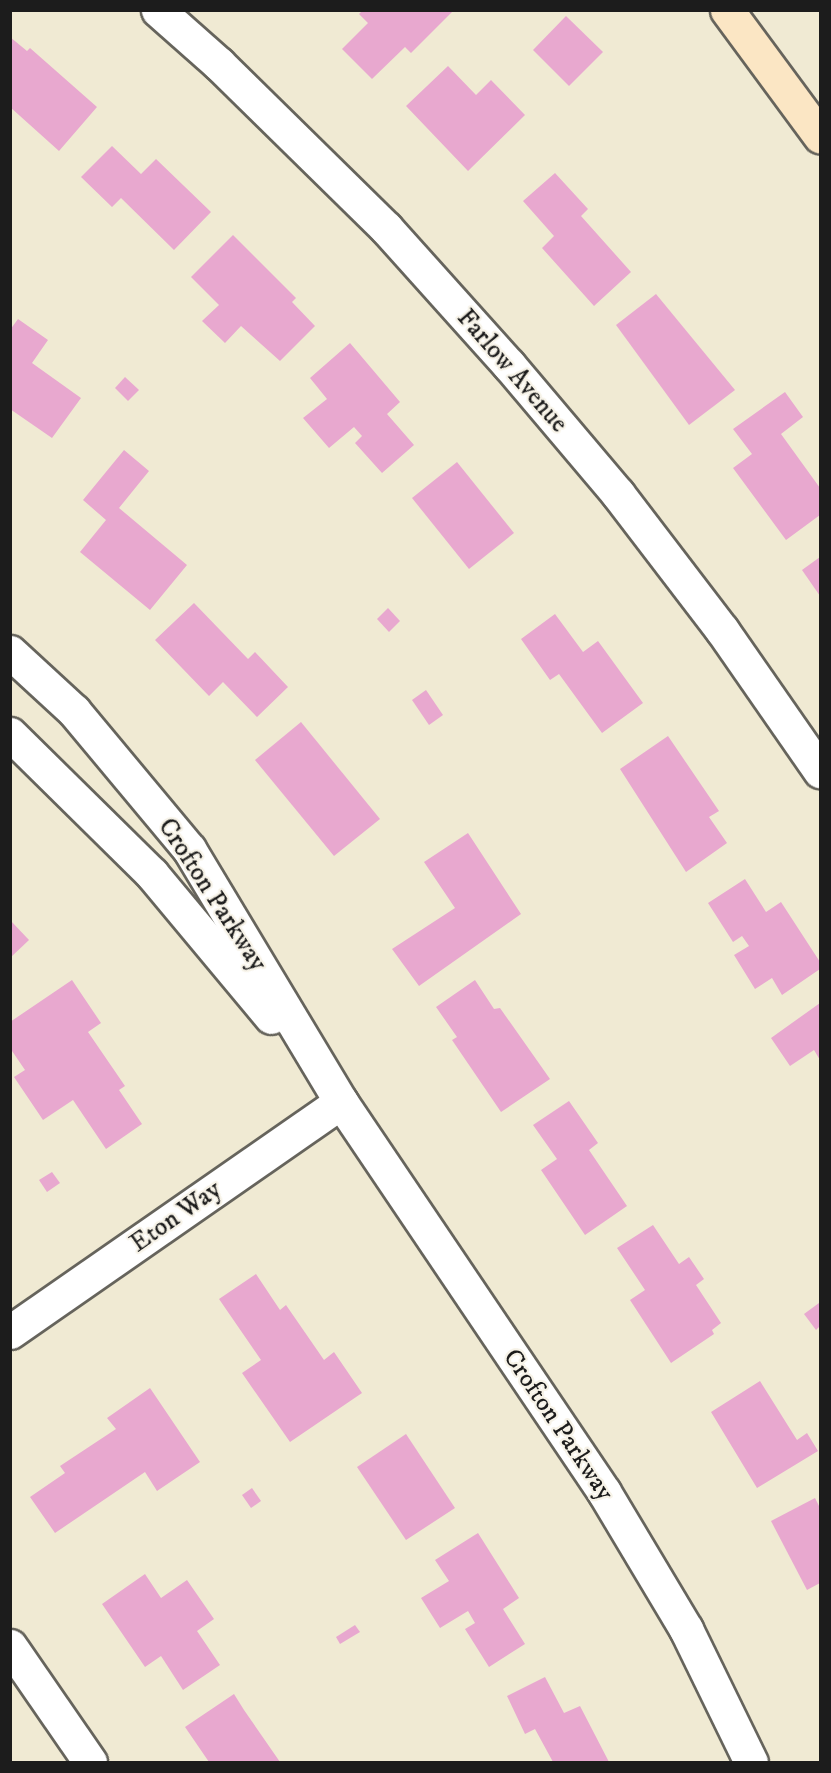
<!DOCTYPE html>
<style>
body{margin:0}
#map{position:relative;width:831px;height:1773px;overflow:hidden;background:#f0ead3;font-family:"IM FELL DW Pica",serif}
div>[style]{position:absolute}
.building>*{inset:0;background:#e8a8cf}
.roads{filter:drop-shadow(2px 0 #66645c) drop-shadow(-2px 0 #66645c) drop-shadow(0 2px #66645c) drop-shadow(0 -2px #66645c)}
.minor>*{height:33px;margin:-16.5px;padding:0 16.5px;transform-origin:16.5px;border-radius:16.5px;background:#fff}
.tertiary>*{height:33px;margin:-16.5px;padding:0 16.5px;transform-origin:16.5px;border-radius:16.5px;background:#fff}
.secondary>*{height:33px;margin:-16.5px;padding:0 16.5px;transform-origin:16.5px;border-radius:16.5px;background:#fbe6c4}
span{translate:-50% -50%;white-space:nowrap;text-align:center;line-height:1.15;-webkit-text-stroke:4.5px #f7f3e8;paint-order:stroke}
.street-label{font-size:26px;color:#1c1c1c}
.frame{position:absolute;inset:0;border:12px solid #1c1c1c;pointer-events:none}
</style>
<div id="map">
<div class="building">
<div style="clip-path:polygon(363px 10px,454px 10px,411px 53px,405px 47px,372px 79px,342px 49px,368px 23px,359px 14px)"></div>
<div style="clip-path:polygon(566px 16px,603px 52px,569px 86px,533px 50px)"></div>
<div style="clip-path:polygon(10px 37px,27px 51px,30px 48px,97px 107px,59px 151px,10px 107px)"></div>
<div style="clip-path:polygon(448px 66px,476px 95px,491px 80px,525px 115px,468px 171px,406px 106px)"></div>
<div style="clip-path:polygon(112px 146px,141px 174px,156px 159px,211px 212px,174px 250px,121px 198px,112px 207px,81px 177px)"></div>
<div style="clip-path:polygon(555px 173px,588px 209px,581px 216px,631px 272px,594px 306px,542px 248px,554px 236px,523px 201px)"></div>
<div style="clip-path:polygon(233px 235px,296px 298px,292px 302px,315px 326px,280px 361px,241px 326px,225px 343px,202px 321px,219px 305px,191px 277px)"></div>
<div style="clip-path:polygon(656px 294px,735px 390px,689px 425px,616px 325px)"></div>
<div style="clip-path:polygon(18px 319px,48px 340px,32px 363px,81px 398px,52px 438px,10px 409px,10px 330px)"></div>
<div style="clip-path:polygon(350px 343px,400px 402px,387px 414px,414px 445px,382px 473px,355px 443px,362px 436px,354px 427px,329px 448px,303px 418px,327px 399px,310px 378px)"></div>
<div style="clip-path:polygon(125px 377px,139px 390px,128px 401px,115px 388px)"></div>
<div style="clip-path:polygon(785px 392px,803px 417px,781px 434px,820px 488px,820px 515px,786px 540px,733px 468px,752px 454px,733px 429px)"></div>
<div style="clip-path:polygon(124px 450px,149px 471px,119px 508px,187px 565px,150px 610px,80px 552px,106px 520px,83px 500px)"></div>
<div style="clip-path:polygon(457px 462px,514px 533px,469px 569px,412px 498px)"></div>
<div style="clip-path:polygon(820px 557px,820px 596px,802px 570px)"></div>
<div style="clip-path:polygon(194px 603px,248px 659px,255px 652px,288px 687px,257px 717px,223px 682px,209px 696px,155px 640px)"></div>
<div style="clip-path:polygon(388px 608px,400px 621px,389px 632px,377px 619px)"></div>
<div style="clip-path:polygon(555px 614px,583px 652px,598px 641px,643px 703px,602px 733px,559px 674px,550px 680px,521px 639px)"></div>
<div style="clip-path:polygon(426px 690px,443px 715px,429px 725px,412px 700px)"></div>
<div style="clip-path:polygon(301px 722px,380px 819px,334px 856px,255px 760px)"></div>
<div style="clip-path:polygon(668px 736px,719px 811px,709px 817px,727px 843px,686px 872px,620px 769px)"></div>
<div style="clip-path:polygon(468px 833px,521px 914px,419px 986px,392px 949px,455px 908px,424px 862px)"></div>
<div style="clip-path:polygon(745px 879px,766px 912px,781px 902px,820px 962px,820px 969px,782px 995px,772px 978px,755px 989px,734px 955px,749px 946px,742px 936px,733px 942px,708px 903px)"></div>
<div style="clip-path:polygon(10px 920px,29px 940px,10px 958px)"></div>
<div style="clip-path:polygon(72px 980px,101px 1023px,88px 1032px,125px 1086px,119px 1090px,142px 1124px,106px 1149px,73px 1100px,43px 1120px,14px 1077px,25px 1070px,10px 1048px,10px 1022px)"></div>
<div style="clip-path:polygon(475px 980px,494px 1009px,500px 1008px,550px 1079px,501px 1112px,452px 1040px,457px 1037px,436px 1007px)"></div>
<div style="clip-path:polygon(820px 1003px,820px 1060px,814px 1050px,790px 1066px,771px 1038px)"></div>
<div style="clip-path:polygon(569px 1101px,598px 1143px,589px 1150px,627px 1206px,585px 1235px,541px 1170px,557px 1159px,533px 1125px)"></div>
<div style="clip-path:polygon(52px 1172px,60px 1183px,47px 1192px,39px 1180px)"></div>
<div style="clip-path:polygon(653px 1225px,679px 1264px,689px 1257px,704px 1279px,696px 1285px,721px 1323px,712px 1330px,714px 1334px,671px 1363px,630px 1300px,645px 1290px,617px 1248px)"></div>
<div style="clip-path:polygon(256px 1274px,280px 1310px,286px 1305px,324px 1360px,334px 1352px,362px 1393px,290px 1442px,242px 1373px,261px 1360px,219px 1299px)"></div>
<div style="clip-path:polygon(819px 1303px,820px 1326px,816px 1330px,804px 1314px)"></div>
<div style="clip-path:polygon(760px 1381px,797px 1440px,807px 1433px,818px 1451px,757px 1488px,711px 1412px)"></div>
<div style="clip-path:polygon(150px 1388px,200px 1462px,157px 1491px,145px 1472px,55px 1533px,30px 1497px,65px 1473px,60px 1466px,116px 1429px,107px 1418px)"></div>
<div style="clip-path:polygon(406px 1434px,455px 1508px,406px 1540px,357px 1467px)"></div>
<div style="clip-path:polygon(252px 1488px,261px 1501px,251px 1508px,242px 1495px)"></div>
<div style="clip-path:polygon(815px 1498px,820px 1508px,820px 1583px,807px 1590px,771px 1521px)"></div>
<div style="clip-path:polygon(478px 1533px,519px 1598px,503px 1609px,525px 1644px,489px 1667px,465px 1629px,475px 1623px,468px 1611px,440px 1628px,421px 1598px,449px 1581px,435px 1560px)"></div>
<div style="clip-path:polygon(145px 1574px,161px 1598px,187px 1580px,214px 1619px,197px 1631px,220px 1665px,183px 1690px,161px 1656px,145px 1667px,102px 1604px)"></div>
<div style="clip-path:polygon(355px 1625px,360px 1632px,340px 1644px,336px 1637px)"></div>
<div style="clip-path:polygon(545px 1677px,564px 1713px,580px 1706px,609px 1762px,553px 1762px,535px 1729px,525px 1734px,507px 1696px)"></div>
<div style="clip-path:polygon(234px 1694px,244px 1710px,280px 1762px,209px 1762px,185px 1727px)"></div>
</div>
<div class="roads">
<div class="minor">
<div style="left:158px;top:10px;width:81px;rotate:41.5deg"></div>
<div style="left:219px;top:64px;width:234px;rotate:44.5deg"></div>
<div style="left:386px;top:228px;width:184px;rotate:48.1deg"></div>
<div style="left:509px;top:365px;width:169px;rotate:49.8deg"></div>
<div style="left:618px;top:494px;width:171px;rotate:52.6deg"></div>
<div style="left:722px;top:630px;width:172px;rotate:55.2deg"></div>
<div style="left:10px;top:1332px;width:403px;rotate:-34.8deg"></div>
<div style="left:10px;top:1646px;width:141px;rotate:55.4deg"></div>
</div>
<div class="tertiary">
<div style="left:10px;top:652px;width:87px;rotate:42.7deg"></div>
<div style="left:74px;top:711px;width:180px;rotate:50.2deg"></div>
<div style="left:189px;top:849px;width:295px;rotate:59deg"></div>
<div style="left:341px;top:1102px;width:470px;rotate:56deg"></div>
<div style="left:604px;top:1492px;width:160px;rotate:59.1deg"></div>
<div style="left:686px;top:1629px;width:148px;rotate:64deg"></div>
<div style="left:10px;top:734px;width:199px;rotate:44.6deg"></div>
<div style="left:152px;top:874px;width:186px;rotate:50.2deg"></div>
</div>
<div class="secondary">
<div style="left:727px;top:10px;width:157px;rotate:53.6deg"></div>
</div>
</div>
<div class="street-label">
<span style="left:512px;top:371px;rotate:49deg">Farlow Avenue</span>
<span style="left:212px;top:895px;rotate:57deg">Crofton Parkway</span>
<span style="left:176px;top:1217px;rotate:-35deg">Eton Way</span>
<span style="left:558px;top:1425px;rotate:56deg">Crofton Parkway</span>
</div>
<div class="frame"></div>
</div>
